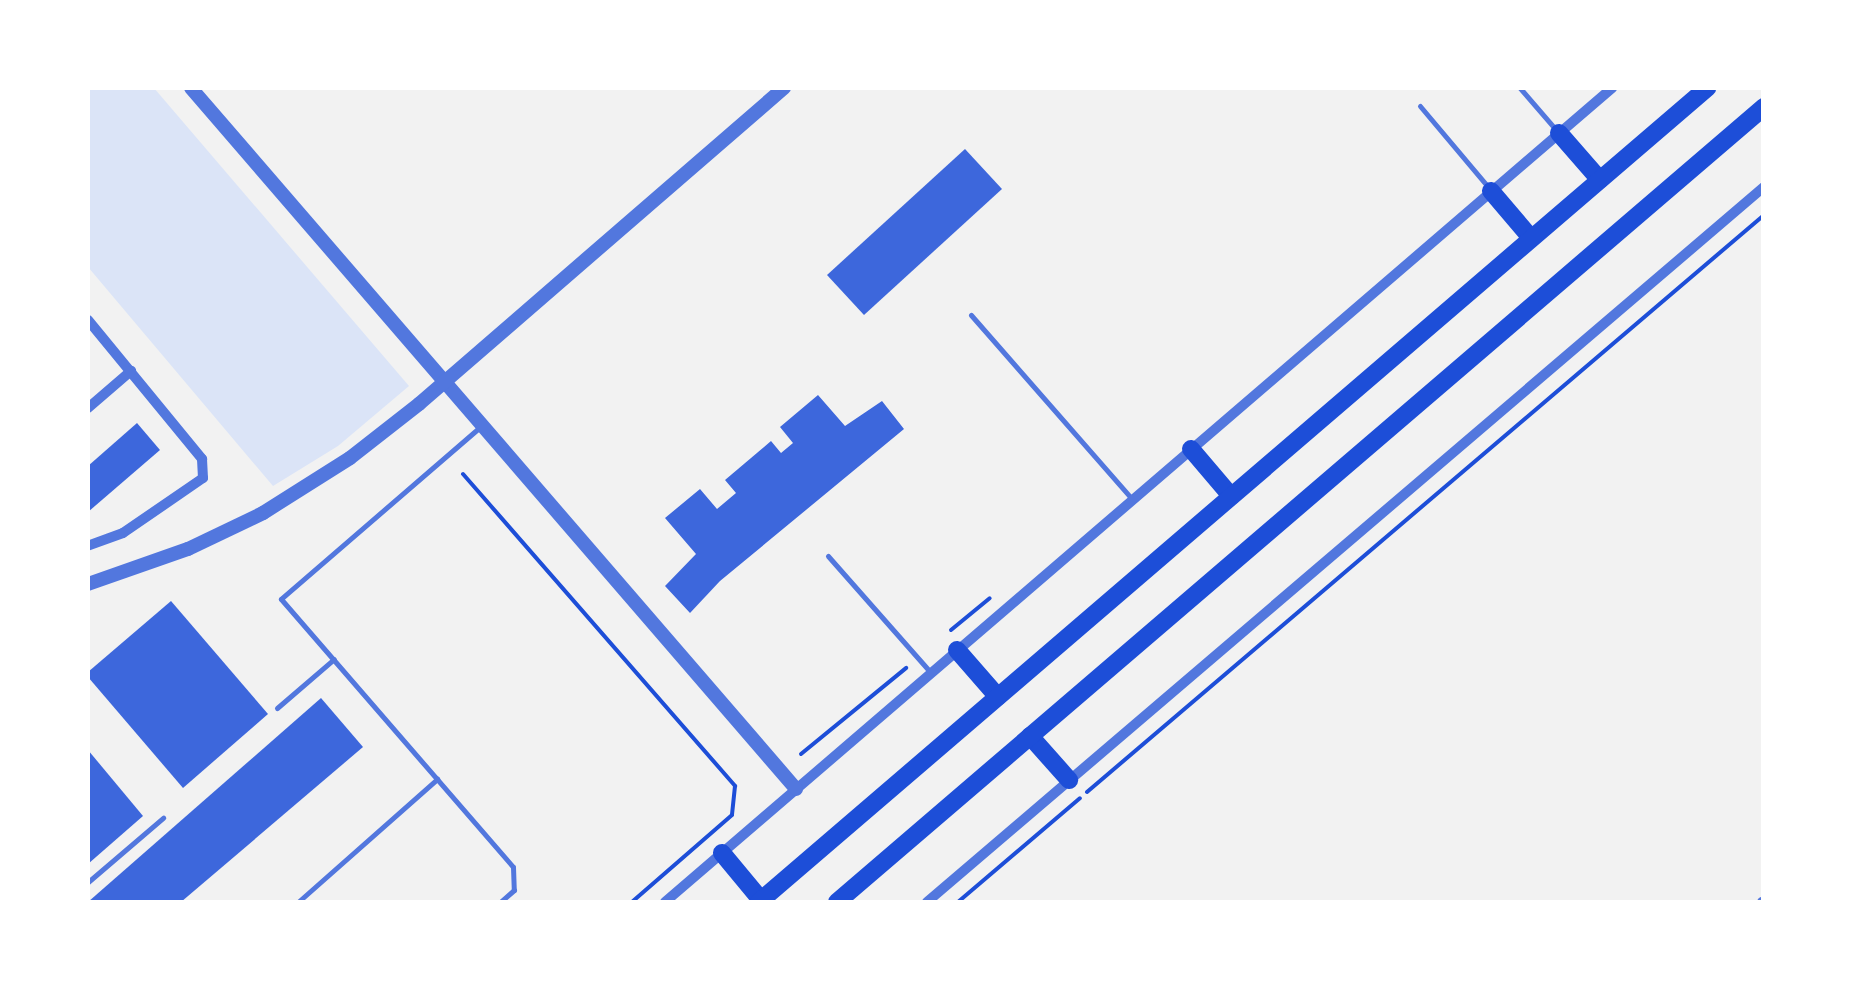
<!DOCTYPE html>
<style>
body{margin:0}
#map{position:relative;width:1851px;height:990px;overflow:hidden;background:#f2f2f2;font-family:Barlow,sans-serif}
div>[style]{position:absolute}
.green>*{inset:0;background:#dbe4f7}
.building>*{inset:0;background:#3d67dc}
.path>*{height:4px;margin:-2px;padding:0 2px;transform-origin:2px;border-radius:2px;background:#1d4ed8}
.service>*{height:5px;margin:-2.5px;padding:0 2.5px;transform-origin:2.5px;border-radius:2.5px;background:#5277de}
.minor>*{height:10px;margin:-5px;padding:0 5px;transform-origin:5px;border-radius:5px;background:#5277de}
.tertiary>*{height:14px;margin:-7px;padding:0 7px;transform-origin:7px;border-radius:7px;background:#5277de}
.primary>*{height:18px;margin:-9px;padding:0 9px;transform-origin:9px;border-radius:9px;background:#1d4ed8}
span{translate:-50% -50%;white-space:nowrap;text-align:center;line-height:1.15;-webkit-text-stroke:10px #fff;paint-order:stroke}
.frame{position:absolute;inset:0;border:90px solid #fff;pointer-events:none}
</style>
<div id="map">
<div class="green">
<div style="clip-path:polygon(88px 88px,154px 88px,409px 386px,338px 446px,273px 486px,88px 267px)"></div>
</div>
<div class="building">
<div style="clip-path:polygon(965px 149px,1002px 189px,864px 315px,827px 275px)"></div>
<div style="clip-path:polygon(818px 395px,845px 426px,882px 401px,904px 429px,720px 581px,690px 613px,665px 586px,696px 554px,665px 518px,700px 489px,717px 509px,736px 493px,725px 480px,771px 441px,781px 453px,793px 443px,780px 427px)"></div>
<div style="clip-path:polygon(137px 423px,160px 450px,88px 512px,88px 466px)"></div>
<div style="clip-path:polygon(171px 601px,268px 714px,183px 788px,88px 677px,88px 672px)"></div>
<div style="clip-path:polygon(321px 698px,363px 747px,181px 902px,88px 902px)"></div>
<div style="clip-path:polygon(88px 750px,143px 816px,88px 864px)"></div>
</div>
<div class="path">
<div style="left:463px;top:474px;width:414px;rotate:48.9deg"></div>
<div style="left:735px;top:786px;width:29px;rotate:96deg"></div>
<div style="left:732px;top:815px;width:133px;rotate:139deg"></div>
<div style="left:951px;top:630px;width:50px;rotate:-39.4deg"></div>
<div style="left:801px;top:754px;width:136px;rotate:-39.3deg"></div>
<div style="left:1087px;top:792px;width:890px;rotate:-40.44deg"></div>
<div style="left:958px;top:902px;width:160px;rotate:-40.4deg"></div>
</div>
<div class="service">
<div style="left:1520px;top:88px;width:57px;rotate:49.3deg"></div>
<div style="left:1420px;top:106px;width:107px;rotate:49.9deg"></div>
<div style="left:971px;top:315px;width:244px;rotate:48.8deg"></div>
<div style="left:480px;top:427px;width:263px;rotate:139.2deg"></div>
<div style="left:281px;top:599px;width:354px;rotate:49.1deg"></div>
<div style="left:513px;top:867px;width:23px;rotate:88deg"></div>
<div style="left:514px;top:890px;width:18px;rotate:139deg"></div>
<div style="left:828px;top:556px;width:156px;rotate:48.6deg"></div>
<div style="left:277px;top:708px;width:75px;rotate:-40.7deg"></div>
<div style="left:88px;top:882px;width:99px;rotate:-40.5deg"></div>
<div style="left:298px;top:902px;width:186px;rotate:-41.5deg"></div>
</div>
<div class="minor">
<div style="left:88px;top:320px;width:180px;rotate:50.6deg"></div>
<div style="left:202px;top:459px;width:19px;rotate:87deg"></div>
<div style="left:203px;top:478px;width:97px;rotate:145.5deg"></div>
<div style="left:123px;top:533px;width:37px;rotate:160deg"></div>
<div style="left:88px;top:408px;width:57px;rotate:-40.7deg"></div>
<div style="left:665px;top:902px;width:1249px;rotate:-40.68deg"></div>
<div style="left:927px;top:902px;width:1101px;rotate:-40.51deg"></div>
<div style="left:1762px;top:902px;width:2px;rotate:-27deg"></div>
</div>
<div class="tertiary">
<div style="left:191px;top:88px;width:926px;rotate:49.2deg"></div>
<div style="left:88px;top:584px;width:106px;rotate:-19.3deg"></div>
<div style="left:188px;top:549px;width:83px;rotate:-25.6deg"></div>
<div style="left:263px;top:513px;width:103px;rotate:-32.3deg"></div>
<div style="left:350px;top:458px;width:88px;rotate:-38deg"></div>
<div style="left:419px;top:404px;width:483px;rotate:-40.9deg"></div>
</div>
<div class="primary">
<div style="left:1559px;top:133px;width:62px;rotate:48.9deg"></div>
<div style="left:1491px;top:191px;width:62px;rotate:49.6deg"></div>
<div style="left:1191px;top:449px;width:62px;rotate:49.6deg"></div>
<div style="left:957px;top:650px;width:62px;rotate:48.9deg"></div>
<div style="left:1030px;top:736px;width:59px;rotate:48.4deg"></div>
<div style="left:722px;top:853px;width:61px;rotate:50.3deg"></div>
<div style="left:759px;top:902px;width:1250px;rotate:-40.65deg"></div>
<div style="left:837px;top:902px;width:1221px;rotate:-40.62deg"></div>
</div>
<div class="frame"></div>
</div>
